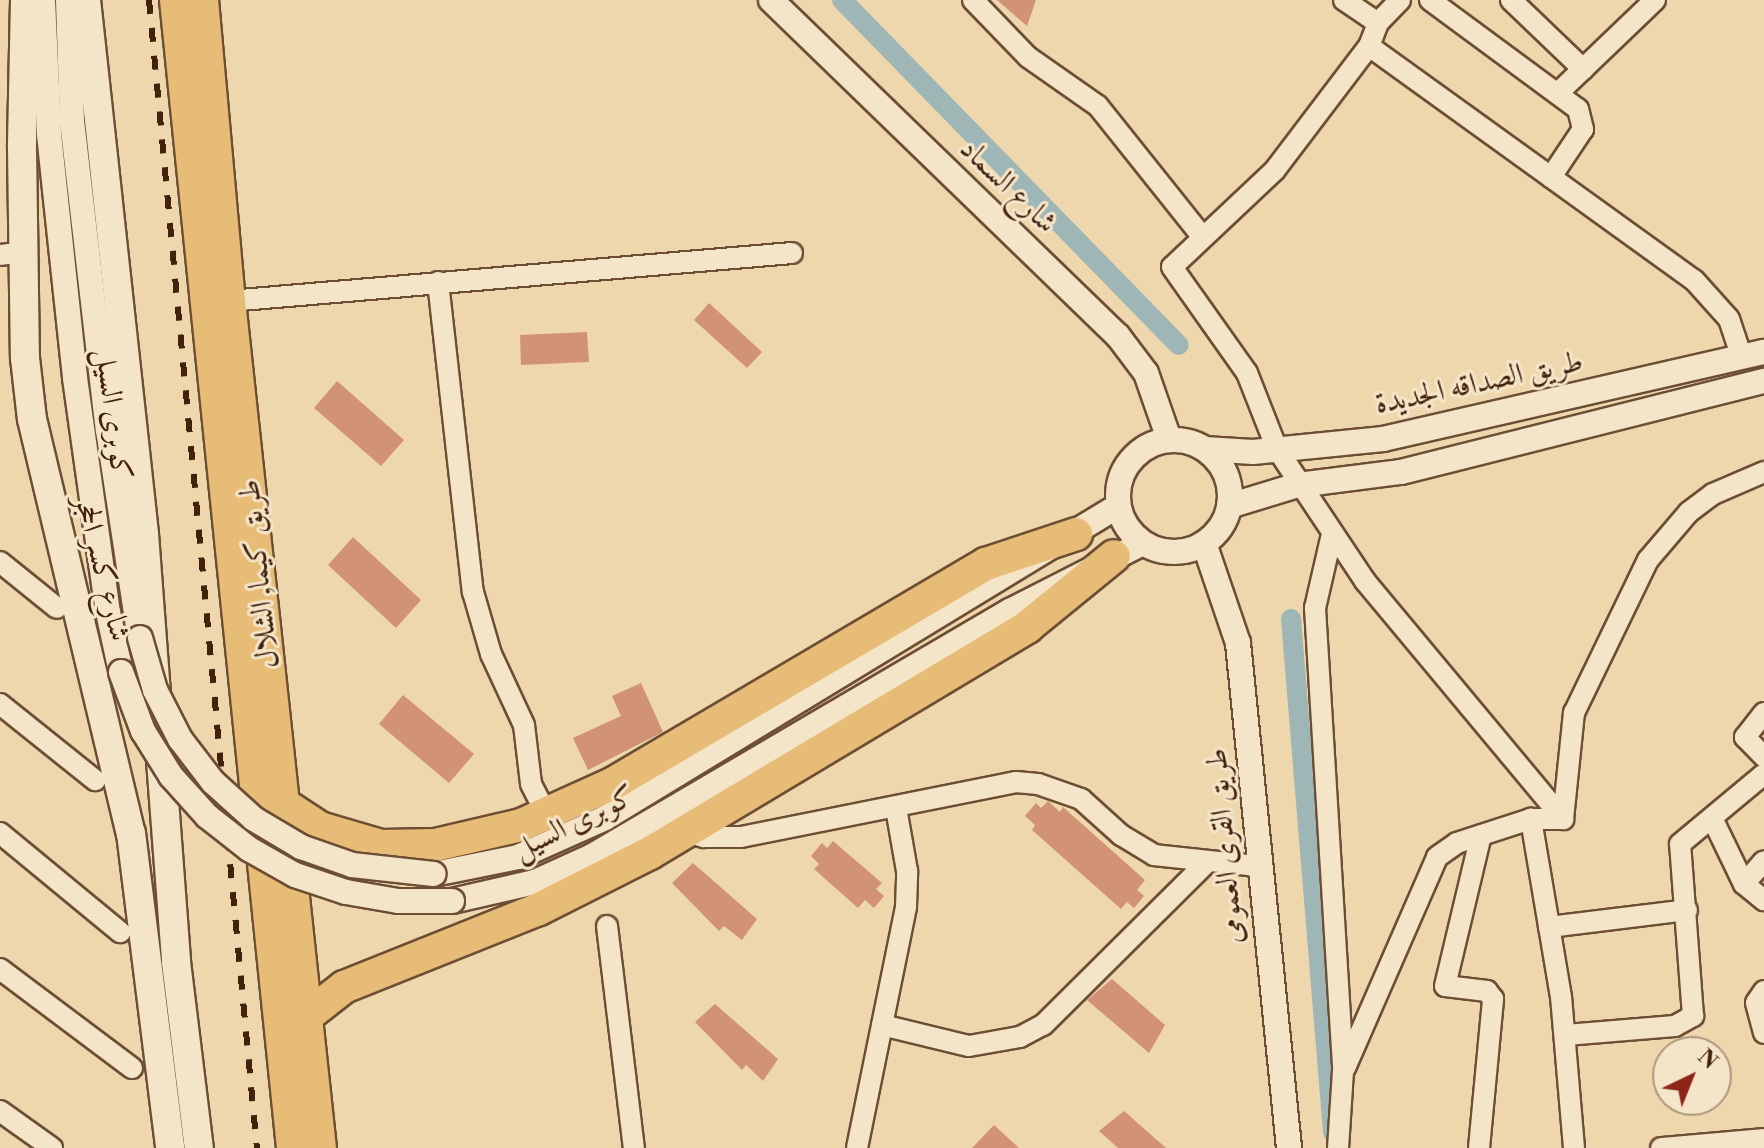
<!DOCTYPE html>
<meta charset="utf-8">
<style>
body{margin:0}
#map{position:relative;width:1764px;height:1148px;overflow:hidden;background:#eed7ac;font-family:"Libre Bodoni",Amiri,serif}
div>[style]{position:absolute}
.canal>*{height:20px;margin:-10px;padding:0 10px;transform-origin:10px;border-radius:10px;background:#9fb6b6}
.building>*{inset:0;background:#d19275}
.roads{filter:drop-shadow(2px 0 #6d4e35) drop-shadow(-2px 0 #6d4e35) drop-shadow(0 2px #6d4e35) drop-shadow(0 -2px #6d4e35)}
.minor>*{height:20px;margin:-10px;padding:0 10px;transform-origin:10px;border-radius:10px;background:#f4e5c9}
.tertiary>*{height:24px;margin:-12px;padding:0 12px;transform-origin:12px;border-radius:12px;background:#f4e5c9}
.tertiary>.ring{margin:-12px;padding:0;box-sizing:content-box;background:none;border:24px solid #f4e5c9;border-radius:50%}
.secondary>*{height:28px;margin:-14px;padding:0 14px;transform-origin:14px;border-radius:14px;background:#f4e5c9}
.trunk>*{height:32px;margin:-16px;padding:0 16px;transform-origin:16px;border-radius:16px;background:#e7bc76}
.rail>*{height:6px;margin-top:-3px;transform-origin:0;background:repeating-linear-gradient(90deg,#42210d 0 14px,transparent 0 28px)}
.bridges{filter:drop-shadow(2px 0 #6d4e35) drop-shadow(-2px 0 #6d4e35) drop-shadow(0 2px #6d4e35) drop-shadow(0 -2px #6d4e35)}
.tertiary-bridge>*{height:24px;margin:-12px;padding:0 12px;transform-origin:12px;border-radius:12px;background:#f4e5c9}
span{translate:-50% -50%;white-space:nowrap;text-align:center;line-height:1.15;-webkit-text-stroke:6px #f4e5c9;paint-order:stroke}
.street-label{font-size:30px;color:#42210d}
.north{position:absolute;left:1652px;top:1036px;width:80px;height:80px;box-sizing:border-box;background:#f4e5c9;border:2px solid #ad977e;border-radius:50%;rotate:43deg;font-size:22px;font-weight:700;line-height:32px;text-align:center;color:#42210d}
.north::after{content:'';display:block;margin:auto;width:28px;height:36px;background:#8f2418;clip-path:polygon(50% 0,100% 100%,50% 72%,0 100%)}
</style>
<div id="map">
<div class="canal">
<div style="left:842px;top:0;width:482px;rotate:45.7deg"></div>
<div style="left:1291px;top:619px;width:515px;rotate:85.32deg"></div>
</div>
<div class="building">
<div style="clip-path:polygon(997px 0,1036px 0,1027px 26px)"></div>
<div style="clip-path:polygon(709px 303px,762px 352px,747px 368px,694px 320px)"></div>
<div style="clip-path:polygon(587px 332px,589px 362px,521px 365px,520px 335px)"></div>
<div style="clip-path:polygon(337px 381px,404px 440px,381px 466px,314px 408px)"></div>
<div style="clip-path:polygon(353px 537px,421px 600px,396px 628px,328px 565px)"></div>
<div style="clip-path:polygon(641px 683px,663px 732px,588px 770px,573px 738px,621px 716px,612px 696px)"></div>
<div style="clip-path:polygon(403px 695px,474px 754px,449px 783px,379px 724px)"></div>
<div style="clip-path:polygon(1048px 801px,1060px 812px,1063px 807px,1145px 880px,1137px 890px,1144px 896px,1134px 908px,1127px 902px,1121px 909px,1032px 830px,1035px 825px,1025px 816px,1036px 803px,1041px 808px)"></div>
<div style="clip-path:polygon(833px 841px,882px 883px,876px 889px,884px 896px,874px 908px,865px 900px,858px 908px,814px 869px,819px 864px,811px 856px,822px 843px,827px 848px)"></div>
<div style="clip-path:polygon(693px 863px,757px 919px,742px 940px,724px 926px,719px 931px,672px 883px)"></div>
<div style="clip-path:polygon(1112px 979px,1165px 1025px,1149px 1053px,1087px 1000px)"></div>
<div style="clip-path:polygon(715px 1004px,778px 1059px,763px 1081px,746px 1065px,742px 1070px,695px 1022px)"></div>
<div style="clip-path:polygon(1124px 1111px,1166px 1148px,1118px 1148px,1099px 1131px)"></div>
<div style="clip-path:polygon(994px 1125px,1019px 1148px,972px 1148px)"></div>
</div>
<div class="roads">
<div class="minor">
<div style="left:973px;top:0;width:79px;rotate:46deg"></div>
<div style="left:1028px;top:57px;width:85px;rotate:35deg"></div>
<div style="left:1098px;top:106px;width:165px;rotate:51.4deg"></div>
<div style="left:1344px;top:0;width:41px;rotate:34.1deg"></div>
<div style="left:1400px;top:0;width:32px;rotate:134deg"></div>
<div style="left:1378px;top:23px;width:25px;rotate:111deg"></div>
<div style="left:1369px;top:46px;width:156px;rotate:127.2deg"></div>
<div style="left:1275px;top:170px;width:141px;rotate:136.7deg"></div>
<div style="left:1172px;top:267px;width:130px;rotate:54.7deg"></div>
<div style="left:1247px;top:373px;width:82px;rotate:68.5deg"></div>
<div style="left:1277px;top:449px;width:159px;rotate:56.3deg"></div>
<div style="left:1365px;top:581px;width:310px;rotate:50.2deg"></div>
<div style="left:1430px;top:0;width:184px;rotate:36.4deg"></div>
<div style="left:1578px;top:109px;width:21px;rotate:76deg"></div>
<div style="left:1583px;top:129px;width:58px;rotate:123.7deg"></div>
<div style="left:1511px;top:0;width:100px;rotate:43.8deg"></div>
<div style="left:1369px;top:46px;width:400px;rotate:35.8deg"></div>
<div style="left:1694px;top:280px;width:52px;rotate:48.1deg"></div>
<div style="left:1729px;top:319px;width:41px;rotate:71.6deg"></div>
<div style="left:1559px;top:92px;width:133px;rotate:-43.8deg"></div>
<div style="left:0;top:255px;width:25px;rotate:-7deg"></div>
<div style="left:438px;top:282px;width:312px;rotate:83.6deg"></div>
<div style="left:473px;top:592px;width:65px;rotate:73.8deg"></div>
<div style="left:491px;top:654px;width:78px;rotate:65.1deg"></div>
<div style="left:524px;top:725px;width:59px;rotate:83.2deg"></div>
<div style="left:531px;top:784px;width:35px;rotate:63deg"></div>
<div style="left:229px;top:301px;width:565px;rotate:-4.87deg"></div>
<div style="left:1332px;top:534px;width:76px;rotate:102.9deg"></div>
<div style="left:1315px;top:608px;width:464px;rotate:86.5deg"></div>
<div style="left:1343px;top:1071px;width:77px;rotate:93.7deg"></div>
<div style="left:0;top:562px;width:73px;rotate:38.9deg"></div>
<div style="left:0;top:704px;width:122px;rotate:38.7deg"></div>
<div style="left:1764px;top:713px;width:31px;rotate:128deg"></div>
<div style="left:1745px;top:737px;width:28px;rotate:46deg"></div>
<div style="left:1713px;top:820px;width:71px;rotate:64.2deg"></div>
<div style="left:1744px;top:884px;width:26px;rotate:39deg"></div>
<div style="left:685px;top:831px;width:20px;rotate:18deg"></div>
<div style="left:704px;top:837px;width:37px"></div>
<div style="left:741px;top:837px;width:280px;rotate:-11.3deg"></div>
<div style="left:1016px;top:782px;width:22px;rotate:5deg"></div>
<div style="left:1038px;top:784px;width:46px;rotate:19.2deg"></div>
<div style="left:1081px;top:799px;width:54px;rotate:42deg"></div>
<div style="left:1121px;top:835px;width:39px;rotate:31deg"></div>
<div style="left:1154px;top:855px;width:104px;rotate:6.1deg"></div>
<div style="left:0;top:833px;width:156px;rotate:39.5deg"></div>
<div style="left:1744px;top:884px;width:30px;rotate:-49deg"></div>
<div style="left:607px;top:926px;width:224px;rotate:83.1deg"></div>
<div style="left:1549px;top:927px;width:139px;rotate:-7deg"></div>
<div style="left:0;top:969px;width:165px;rotate:36.9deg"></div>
<div style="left:1764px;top:991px;width:14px;rotate:124deg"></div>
<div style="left:1756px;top:1003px;width:31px;rotate:75deg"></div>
<div style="left:882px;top:1025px;width:89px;rotate:13.6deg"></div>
<div style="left:969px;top:1046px;width:52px;rotate:-10deg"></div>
<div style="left:1020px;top:1037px;width:26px;rotate:-28deg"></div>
<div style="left:1043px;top:1025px;width:228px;rotate:-44.8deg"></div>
<div style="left:1566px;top:1035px;width:109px;rotate:-4.7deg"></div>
<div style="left:1675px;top:1026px;width:21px;rotate:-29deg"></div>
<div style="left:1693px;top:1016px;width:172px;rotate:-94.3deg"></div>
<div style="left:1680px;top:844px;width:109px;rotate:-39.8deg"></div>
<div style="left:1345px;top:1068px;width:230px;rotate:-66.4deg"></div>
<div style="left:1437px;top:857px;width:24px;rotate:-35deg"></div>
<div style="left:1457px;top:843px;width:78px;rotate:-18deg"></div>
<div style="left:0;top:1111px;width:64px;rotate:35.4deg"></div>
<div style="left:857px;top:1148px;width:246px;rotate:-78.5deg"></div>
<div style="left:906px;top:907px;width:36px;rotate:-88deg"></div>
<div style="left:907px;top:871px;width:64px;rotate:-99.9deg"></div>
<div style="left:1479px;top:1148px;width:150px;rotate:-84.6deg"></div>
<div style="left:1493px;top:999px;width:10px;rotate:-127deg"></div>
<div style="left:1487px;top:991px;width:42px;rotate:-173.2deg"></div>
<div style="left:1445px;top:986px;width:155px;rotate:-76.6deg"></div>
<div style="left:1574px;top:1148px;width:152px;rotate:-94.9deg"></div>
<div style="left:1561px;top:997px;width:181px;rotate:-99.6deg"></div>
<div style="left:1531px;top:819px;width:32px"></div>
<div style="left:1563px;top:819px;width:107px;rotate:-84.1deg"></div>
<div style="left:1574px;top:713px;width:170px;rotate:-64.2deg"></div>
<div style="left:1648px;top:560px;width:63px;rotate:-49.5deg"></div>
<div style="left:1689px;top:512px;width:30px;rotate:-37deg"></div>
<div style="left:1713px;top:494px;width:56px;rotate:-23.3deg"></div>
<div style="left:1661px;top:1148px;width:103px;rotate:-5deg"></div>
</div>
<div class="tertiary">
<div style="left:43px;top:0;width:134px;rotate:87.4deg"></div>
<div style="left:49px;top:134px;width:245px;rotate:83.9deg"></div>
<div style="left:75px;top:378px;width:236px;rotate:82deg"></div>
<div style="left:108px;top:612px;width:61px;rotate:77.8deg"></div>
<div style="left:68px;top:0;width:121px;rotate:88.1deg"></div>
<div style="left:72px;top:121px;width:311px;rotate:83.4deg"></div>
<div style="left:108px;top:430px;width:210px;rotate:81.3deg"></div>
<div style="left:771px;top:0;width:483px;rotate:44.1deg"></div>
<div style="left:1118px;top:336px;width:46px;rotate:52.9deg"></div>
<div style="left:1146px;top:373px;width:70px;rotate:70.8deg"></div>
<div class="ring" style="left:1118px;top:440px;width:88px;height:88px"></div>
<div style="left:1205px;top:449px;width:48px;rotate:3.6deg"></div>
<div style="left:1253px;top:452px;width:131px;rotate:-5.7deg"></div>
<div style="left:1383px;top:439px;width:391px;rotate:-12.9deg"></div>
<div style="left:1229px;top:506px;width:72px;rotate:-16.9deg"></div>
<div style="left:1298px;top:485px;width:104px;rotate:-7.2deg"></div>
<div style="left:1401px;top:472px;width:374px;rotate:-14.1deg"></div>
<div style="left:1204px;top:543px;width:106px;rotate:71.2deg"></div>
<div style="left:1238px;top:643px;width:508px;rotate:84.23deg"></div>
<div style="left:434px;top:874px;width:86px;rotate:-11.4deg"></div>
<div style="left:518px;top:857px;width:95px;rotate:-24.1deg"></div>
<div style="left:605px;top:818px;width:600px;rotate:-31.31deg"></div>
<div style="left:452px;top:901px;width:85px;rotate:-12.9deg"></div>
<div style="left:535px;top:882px;width:63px;rotate:-24.5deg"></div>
<div style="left:592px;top:856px;width:485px;rotate:-30.4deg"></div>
<div style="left:1010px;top:611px;width:149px;rotate:-27.1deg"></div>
</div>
<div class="secondary">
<div style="left:25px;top:0;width:148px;rotate:91.2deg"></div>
<div style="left:22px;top:148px;width:210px;rotate:89.2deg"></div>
<div style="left:25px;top:358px;width:61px;rotate:83.5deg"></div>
<div style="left:32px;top:419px;width:426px;rotate:76.6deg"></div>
<div style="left:131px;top:833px;width:317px;rotate:82.9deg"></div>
<div style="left:86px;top:0;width:537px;rotate:83.8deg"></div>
<div style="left:144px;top:534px;width:429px;rotate:85.7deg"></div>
<div style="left:176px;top:962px;width:187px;rotate:83deg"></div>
</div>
<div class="trunk">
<div style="left:176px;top:0;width:1154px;rotate:84.18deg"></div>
<div style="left:202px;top:0;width:302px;rotate:84.9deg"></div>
<div style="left:229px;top:301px;width:852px;rotate:83.87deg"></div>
<div style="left:285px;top:805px;width:42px;rotate:33.3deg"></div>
<div style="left:320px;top:828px;width:64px;rotate:16.4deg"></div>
<div style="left:381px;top:846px;width:54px;rotate:-1.1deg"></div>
<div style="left:435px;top:845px;width:88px;rotate:-13.1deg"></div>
<div style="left:521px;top:825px;width:102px;rotate:-24.3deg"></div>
<div style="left:614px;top:783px;width:432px;rotate:-30.5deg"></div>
<div style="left:986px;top:564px;width:95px;rotate:-18.4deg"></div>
<div style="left:307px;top:1016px;width:47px;rotate:-38.1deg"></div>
<div style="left:344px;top:987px;width:210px;rotate:-21.8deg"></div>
<div style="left:539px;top:909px;width:124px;rotate:-26.8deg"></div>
<div style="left:650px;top:853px;width:440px;rotate:-30.9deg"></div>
<div style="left:1027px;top:627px;width:112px;rotate:-39.2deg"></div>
</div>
</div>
<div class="rail">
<div style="left:149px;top:0;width:1153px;rotate:84.63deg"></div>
</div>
<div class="bridges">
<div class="tertiary-bridge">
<div style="left:140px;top:638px;width:54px;rotate:73.9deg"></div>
<div style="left:155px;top:690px;width:55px;rotate:63deg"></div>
<div style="left:180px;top:739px;width:54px;rotate:52.5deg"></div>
<div style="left:213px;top:782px;width:55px;rotate:42.1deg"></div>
<div style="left:254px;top:819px;width:55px;rotate:30.8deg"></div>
<div style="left:301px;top:847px;width:54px;rotate:19.4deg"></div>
<div style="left:352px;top:865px;width:82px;rotate:6.3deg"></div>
<div style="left:121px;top:672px;width:63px;rotate:69.6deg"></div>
<div style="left:143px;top:731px;width:53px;rotate:58.1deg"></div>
<div style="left:171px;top:776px;width:54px;rotate:48deg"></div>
<div style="left:207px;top:816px;width:53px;rotate:38.2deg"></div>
<div style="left:249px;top:849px;width:53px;rotate:29.5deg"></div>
<div style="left:295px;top:875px;width:54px;rotate:18.4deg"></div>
<div style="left:346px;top:892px;width:53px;rotate:9.8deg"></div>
<div style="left:398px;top:901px;width:54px"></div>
</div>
</div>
<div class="street-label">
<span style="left:1008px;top:186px;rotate:44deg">شارع السماد</span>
<span style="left:1479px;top:383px;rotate:-12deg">طريق الصداقه الجديدة</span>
<span style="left:113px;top:414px;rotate:83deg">كوبرى السيل</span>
<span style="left:102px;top:568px;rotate:76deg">شارع كسر الحجر</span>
<span style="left:259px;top:574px;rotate:-96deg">طريق كيما, الشلال</span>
<span style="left:574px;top:823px;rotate:-26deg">كوبرى السيل</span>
<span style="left:1225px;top:846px;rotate:-95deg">طريق القرى العمومى</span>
</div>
<div class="north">N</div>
</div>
